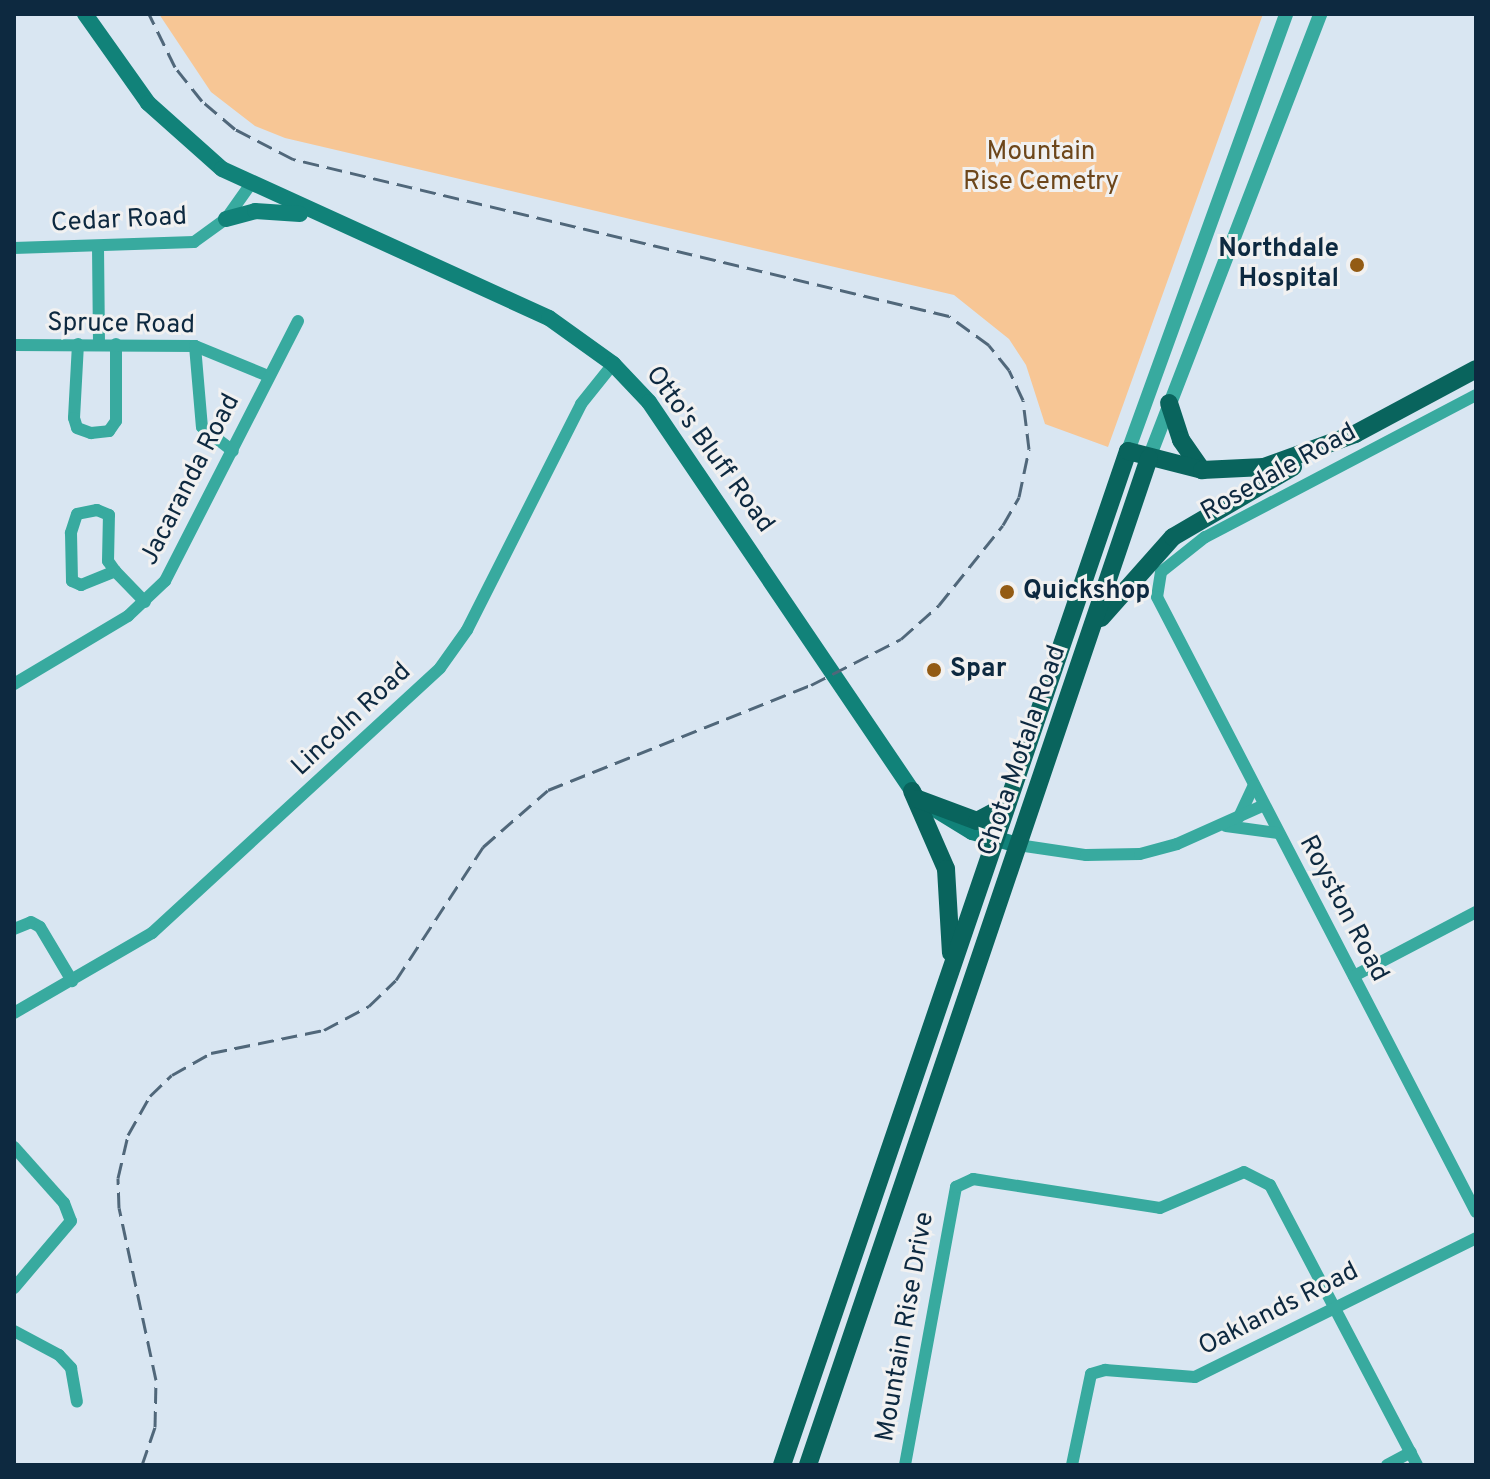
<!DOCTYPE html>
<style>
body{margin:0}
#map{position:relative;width:1490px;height:1479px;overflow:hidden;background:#d9e6f2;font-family:Overpass,sans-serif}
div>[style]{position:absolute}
.green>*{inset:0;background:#f7c695}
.minor>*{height:12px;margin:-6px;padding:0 6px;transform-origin:6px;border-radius:6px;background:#38aa9f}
.tertiary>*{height:14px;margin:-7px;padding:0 7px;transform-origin:7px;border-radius:7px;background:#38aa9f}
.secondary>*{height:16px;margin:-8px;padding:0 8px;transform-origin:8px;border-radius:8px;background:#118279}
.primary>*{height:18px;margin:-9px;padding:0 9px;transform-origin:9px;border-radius:9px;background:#09645d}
.rail>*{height:3px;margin-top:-1.5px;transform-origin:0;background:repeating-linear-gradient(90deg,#50677a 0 16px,transparent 0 24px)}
.dots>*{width:22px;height:22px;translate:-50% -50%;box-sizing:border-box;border:4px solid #f1f1f1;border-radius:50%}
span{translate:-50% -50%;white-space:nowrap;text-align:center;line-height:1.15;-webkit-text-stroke:6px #f1f1f1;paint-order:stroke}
.park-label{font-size:26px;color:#6d461a}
.street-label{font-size:26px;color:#0d2940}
.poi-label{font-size:26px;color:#0d2940;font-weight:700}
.right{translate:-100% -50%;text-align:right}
.left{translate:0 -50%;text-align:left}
.frame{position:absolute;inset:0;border:16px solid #0d2940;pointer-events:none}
</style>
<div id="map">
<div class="green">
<div style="clip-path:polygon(159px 14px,1263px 14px,1108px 447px,1045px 424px,1026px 365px,1009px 339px,954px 295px,285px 138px,255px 126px,211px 92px)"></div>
</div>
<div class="minor">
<div style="left:98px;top:247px;width:96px;rotate:89.4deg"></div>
<div style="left:14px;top:248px;width:180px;rotate:-1.9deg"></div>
<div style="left:194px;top:242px;width:39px;rotate:-36deg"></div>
<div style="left:226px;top:219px;width:42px;rotate:-54.8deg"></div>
<div style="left:78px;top:344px;width:74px;rotate:93.1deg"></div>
<div style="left:74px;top:418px;width:10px;rotate:73deg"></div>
<div style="left:77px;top:428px;width:15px;rotate:20deg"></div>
<div style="left:91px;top:433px;width:18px;rotate:-6deg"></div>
<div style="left:109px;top:431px;width:12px;rotate:-55deg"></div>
<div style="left:116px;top:421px;width:77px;rotate:-90deg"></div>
<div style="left:14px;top:345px;width:181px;rotate:0.3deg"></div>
<div style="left:195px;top:346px;width:79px;rotate:22.3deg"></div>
<div style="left:195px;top:346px;width:81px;rotate:85.1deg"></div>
<div style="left:202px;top:427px;width:39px;rotate:38deg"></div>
<div style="left:1476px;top:395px;width:306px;rotate:152.3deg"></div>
<div style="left:1205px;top:537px;width:56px;rotate:141.5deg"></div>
<div style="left:1161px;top:572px;width:25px;rotate:99deg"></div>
<div style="left:1157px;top:597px;width:693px;rotate:62.58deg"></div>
<div style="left:115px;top:571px;width:12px;rotate:-125deg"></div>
<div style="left:108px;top:561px;width:46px;rotate:-88.8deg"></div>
<div style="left:109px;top:515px;width:13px;rotate:-157deg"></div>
<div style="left:97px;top:510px;width:20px;rotate:169deg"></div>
<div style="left:77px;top:514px;width:20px;rotate:108deg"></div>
<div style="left:71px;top:533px;width:48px;rotate:88.8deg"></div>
<div style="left:72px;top:581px;width:10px;rotate:24deg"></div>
<div style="left:81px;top:585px;width:37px;rotate:-22deg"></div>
<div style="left:115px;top:571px;width:43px;rotate:45.9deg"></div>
<div style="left:14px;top:684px;width:133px;rotate:-30.8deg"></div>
<div style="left:128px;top:616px;width:51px;rotate:-43.4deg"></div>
<div style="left:165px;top:581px;width:292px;rotate:-62.9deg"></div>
<div style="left:1239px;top:817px;width:35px;rotate:-65deg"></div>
<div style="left:1226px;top:826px;width:51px;rotate:7.8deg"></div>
<div style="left:1018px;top:845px;width:69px;rotate:8.4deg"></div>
<div style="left:1086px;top:855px;width:54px;rotate:-1.1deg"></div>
<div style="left:1140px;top:854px;width:38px;rotate:-15deg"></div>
<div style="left:1177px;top:844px;width:95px;rotate:-24.1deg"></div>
<div style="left:14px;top:929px;width:18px;rotate:-22deg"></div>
<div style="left:31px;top:922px;width:10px;rotate:29deg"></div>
<div style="left:40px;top:927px;width:63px;rotate:59.3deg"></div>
<div style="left:1354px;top:976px;width:138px;rotate:-27.7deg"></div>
<div style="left:14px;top:1013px;width:160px;rotate:-30.1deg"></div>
<div style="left:152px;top:933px;width:391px;rotate:-42.6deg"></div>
<div style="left:440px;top:668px;width:47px;rotate:-54.6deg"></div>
<div style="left:467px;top:630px;width:253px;rotate:-63.2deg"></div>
<div style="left:581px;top:404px;width:51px;rotate:-51.3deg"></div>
<div style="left:14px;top:1147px;width:75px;rotate:48.2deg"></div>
<div style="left:64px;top:1203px;width:19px;rotate:69deg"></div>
<div style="left:71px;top:1221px;width:88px;rotate:130.4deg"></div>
<div style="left:14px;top:1331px;width:51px;rotate:28.1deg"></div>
<div style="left:59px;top:1355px;width:18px;rotate:47deg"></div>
<div style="left:71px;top:1368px;width:34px;rotate:80deg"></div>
<div style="left:905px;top:1465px;width:283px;rotate:-79.6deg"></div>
<div style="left:956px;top:1187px;width:19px;rotate:-25deg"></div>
<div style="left:973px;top:1179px;width:189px;rotate:8.8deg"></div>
<div style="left:1160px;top:1208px;width:91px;rotate:-23.2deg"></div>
<div style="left:1244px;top:1172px;width:29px;rotate:27deg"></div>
<div style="left:1270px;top:1185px;width:316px;rotate:62.3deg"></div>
<div style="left:1072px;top:1465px;width:93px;rotate:-78.2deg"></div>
<div style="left:1091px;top:1374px;width:15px;rotate:-16deg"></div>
<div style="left:1105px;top:1370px;width:90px;rotate:4.4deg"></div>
<div style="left:1195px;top:1377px;width:313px;rotate:-26.3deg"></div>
<div style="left:1387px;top:1465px;width:27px;rotate:-28deg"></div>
</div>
<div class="tertiary">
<div style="left:1128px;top:451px;width:465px;rotate:-70.1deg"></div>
<div style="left:1149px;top:458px;width:476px;rotate:-68.9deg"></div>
</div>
<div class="secondary">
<div style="left:85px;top:14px;width:109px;rotate:54.7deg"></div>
<div style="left:148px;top:103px;width:99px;rotate:41.7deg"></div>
<div style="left:222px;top:169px;width:359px;rotate:24.5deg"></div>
<div style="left:549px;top:318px;width:79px;rotate:35.7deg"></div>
<div style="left:613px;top:364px;width:52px;rotate:46.5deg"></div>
<div style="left:649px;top:402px;width:480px;rotate:55.9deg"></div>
<div style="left:918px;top:799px;width:63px;rotate:31.4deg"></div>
<div style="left:972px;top:832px;width:48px;rotate:15.8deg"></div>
<div style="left:226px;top:219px;width:30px;rotate:-15deg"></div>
<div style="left:255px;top:211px;width:45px;rotate:3.8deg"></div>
</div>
<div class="primary">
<div style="left:1169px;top:403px;width:39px;rotate:72deg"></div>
<div style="left:1181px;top:440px;width:37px;rotate:55deg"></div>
<div style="left:1101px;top:618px;width:108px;rotate:-48.4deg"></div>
<div style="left:1173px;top:537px;width:139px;rotate:-30.3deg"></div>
<div style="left:912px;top:791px;width:85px;rotate:66.4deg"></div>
<div style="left:946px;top:869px;width:84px;rotate:86.6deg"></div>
<div style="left:918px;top:799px;width:63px;rotate:20.4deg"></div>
<div style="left:977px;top:821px;width:32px;rotate:-28deg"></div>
<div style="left:782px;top:1465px;width:1071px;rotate:-71.16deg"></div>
<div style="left:1128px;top:451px;width:76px;rotate:14.4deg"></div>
<div style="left:1202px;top:470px;width:62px;rotate:-2.8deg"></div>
<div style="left:1264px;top:467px;width:97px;rotate:-19.9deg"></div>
<div style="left:1355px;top:434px;width:137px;rotate:-28.2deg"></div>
<div style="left:808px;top:1465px;width:1063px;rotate:-71.29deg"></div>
</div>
<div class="rail">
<div style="left:142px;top:1465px;width:40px;rotate:-71.1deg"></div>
<div style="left:155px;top:1427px;width:47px;rotate:-88.8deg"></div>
<div style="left:156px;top:1380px;width:176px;rotate:-102.1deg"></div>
<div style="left:119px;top:1208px;width:30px;rotate:-92deg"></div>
<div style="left:118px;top:1178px;width:44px;rotate:-76.9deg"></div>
<div style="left:128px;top:1135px;width:45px;rotate:-60.6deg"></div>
<div style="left:150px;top:1096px;width:30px;rotate:-44deg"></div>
<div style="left:172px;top:1075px;width:45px;rotate:-29.4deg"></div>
<div style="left:211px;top:1053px;width:115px;rotate:-11.5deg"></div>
<div style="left:324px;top:1030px;width:51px;rotate:-28.1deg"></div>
<div style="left:369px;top:1006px;width:37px;rotate:-44deg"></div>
<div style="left:396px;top:980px;width:159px;rotate:-56.8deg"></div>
<div style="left:483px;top:847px;width:86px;rotate:-41.2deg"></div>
<div style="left:548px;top:790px;width:283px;rotate:-21.8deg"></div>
<div style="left:811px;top:685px;width:101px;rotate:-27.1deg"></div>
<div style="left:901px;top:639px;width:51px;rotate:-41.8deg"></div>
<div style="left:939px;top:605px;width:102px;rotate:-51.3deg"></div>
<div style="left:1003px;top:525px;width:32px;rotate:-60deg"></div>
<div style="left:1019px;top:497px;width:49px;rotate:-78.2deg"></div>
<div style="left:1029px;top:449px;width:49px;rotate:-97deg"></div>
<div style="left:1023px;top:400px;width:33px;rotate:-115deg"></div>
<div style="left:1009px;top:370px;width:32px;rotate:-129deg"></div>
<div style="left:989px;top:345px;width:49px;rotate:-144.1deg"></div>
<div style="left:949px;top:316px;width:675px;rotate:-166.54deg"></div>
<div style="left:293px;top:159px;width:65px;rotate:-152.7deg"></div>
<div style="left:235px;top:129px;width:43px;rotate:-139.7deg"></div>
<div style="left:202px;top:101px;width:43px;rotate:-128.5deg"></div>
<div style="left:175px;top:67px;width:59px;rotate:-116.1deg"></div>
</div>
<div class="dots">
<div style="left:1357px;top:265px;background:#935b14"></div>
<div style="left:1007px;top:592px;background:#935b14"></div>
<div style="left:934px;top:670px;background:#935b14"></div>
</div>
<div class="park-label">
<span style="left:1041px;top:168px">Mountain<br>Rise Cemetry</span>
</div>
<div class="street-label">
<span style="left:119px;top:221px;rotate:-3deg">Cedar Road</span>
<span style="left:121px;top:325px;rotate:1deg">Spruce Road</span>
<span style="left:709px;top:450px;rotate:54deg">Otto's Bluff Road</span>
<span style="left:1279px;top:473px;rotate:-29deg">Rosedale Road</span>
<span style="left:191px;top:480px;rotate:-63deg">Jacaranda Road</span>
<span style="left:352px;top:720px;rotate:-43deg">Lincoln Road</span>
<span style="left:1023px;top:751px;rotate:-71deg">Chota Motala Road</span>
<span style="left:1343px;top:909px;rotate:62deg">Royston Road</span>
<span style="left:1279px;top:1310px;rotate:-27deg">Oaklands Road</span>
<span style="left:906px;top:1327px;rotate:-80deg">Mountain Rise Drive</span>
</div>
<div class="poi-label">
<span class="right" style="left:1339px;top:265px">Northdale<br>Hospital</span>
<span class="left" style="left:1023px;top:592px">Quickshop</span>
<span class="left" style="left:950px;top:670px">Spar</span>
</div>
<div class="frame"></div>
</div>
